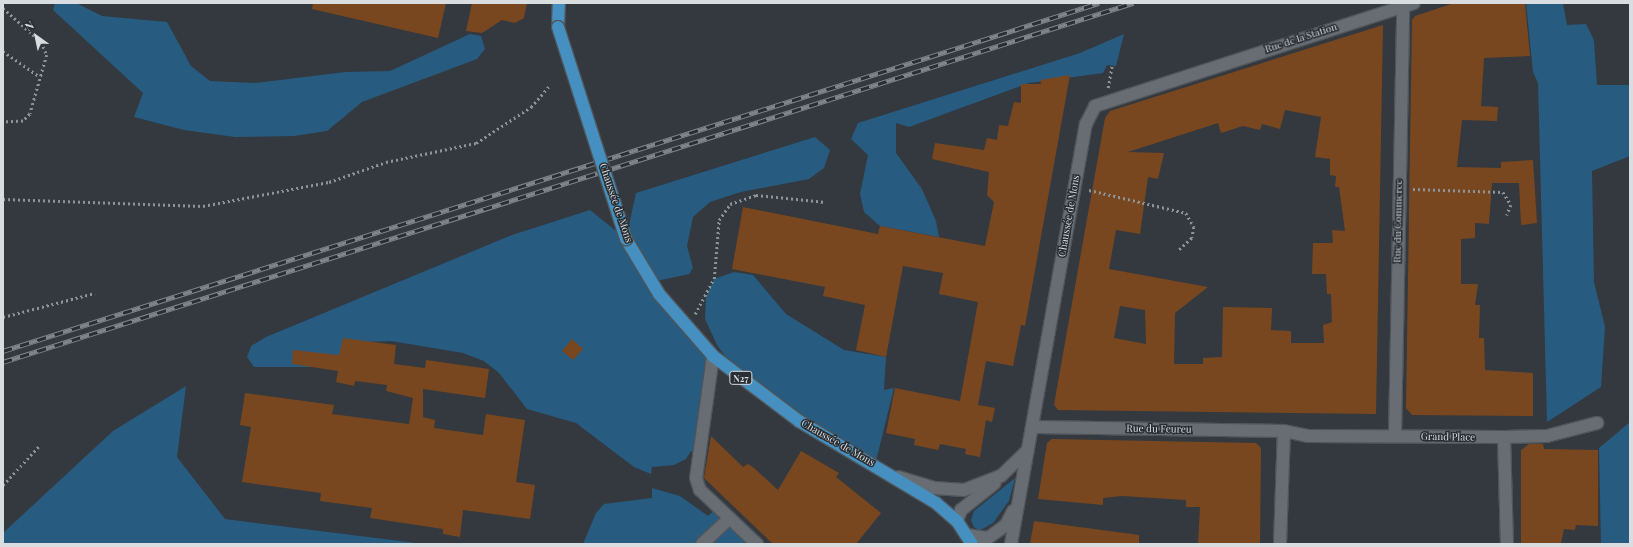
<!DOCTYPE html>
<meta charset="utf-8">
<style>
body{margin:0}
#map{position:relative;width:1633px;height:547px;overflow:hidden;background:#33393e;font-family:"Playfair Display",serif}
div>[style]{position:absolute}
.green>*{inset:0;background:#275b80}
.building>*{inset:0;background:#79471f}
.path>*{height:2.5px;margin-top:-1.25px;transform-origin:0;background:repeating-linear-gradient(90deg,#8e9397 0 2px,transparent 0 5px)}
.roads{filter:drop-shadow(1px 0 #4f5559) drop-shadow(-1px 0 #4f5559) drop-shadow(0 1px #4f5559) drop-shadow(0 -1px #4f5559)}
.minor>*{height:12px;margin:-6px;padding:0 6px;transform-origin:6px;border-radius:6px;background:#676d73}
.major>*{height:12px;margin:-6px;padding:0 6px;transform-origin:6px;border-radius:6px;background:#4590c0}
.rail>*{height:4.5px;margin-top:-2.25px;transform-origin:0;background:repeating-linear-gradient(90deg,#292e33 0 9px,#808589 0 18px);box-sizing:border-box;border-block:1px solid #808589}
.bridges{filter:drop-shadow(1px 0 #4f5559) drop-shadow(-1px 0 #4f5559) drop-shadow(0 1px #4f5559) drop-shadow(0 -1px #4f5559)}
.major-bridge>*{height:12px;margin:-6px;padding:0 6px;transform-origin:6px;border-radius:6px;background:#4590c0}
span{translate:-50% -50%;white-space:nowrap;text-align:center;line-height:1.15;-webkit-text-stroke:3px #292e33;paint-order:stroke}
.shield-label span{padding:1px 3px;background:#292e33;border:1px solid;border-radius:3px;-webkit-text-stroke-width:0}
.shield-label{font-size:9px;color:#d9dde0;font-weight:700}
.street-label{font-size:10px;color:#d9dde0}
.frame{position:absolute;inset:0;border:4px solid #d9dde0;pointer-events:none}
.north{position:absolute;left:16px;top:16px;width:40px;height:40px;-webkit-text-stroke:3px #292e33;paint-order:stroke;rotate:327deg;font-size:11px;font-weight:700;line-height:16px;text-align:center;color:#d9dde0}
.north::after{content:'';display:block;margin:auto;width:14px;height:18px;background:#d9dde0;clip-path:polygon(50% 0,100% 100%,50% 72%,0 100%)}
</style>
<div id="map">
<div class="green">
<div style="clip-path:polygon(55px 3px,76px 3px,102px 16px,167px 22px,191px 66px,210px 81px,255px 83px,346px 72px,390px 71px,470px 34px,481px 36px,485px 49px,477px 59px,362px 102px,327px 131px,294px 136px,235px 137px,184px 130px,134px 117px,143px 93px,53px 10px)"></div>
<div style="clip-path:polygon(1526px 3px,1563px 3px,1567px 25px,1586px 24px,1594px 40px,1597px 85px,1630px 85px,1630px 156px,1592px 171px,1594px 282px,1605px 327px,1601px 387px,1547px 422px,1538px 83px,1533px 72px)"></div>
<div style="clip-path:polygon(1124px 34px,1116px 66px,1107px 65px,1103px 73px,1029px 83px,909px 127px,896px 123px,896px 153px,922px 189px,936px 221px,939px 237px,880px 226px,864px 212px,860px 194px,868px 155px,851px 139px,858px 123px,1080px 53px)"></div>
<div style="clip-path:polygon(815px 137px,830px 150px,824px 168px,809px 179px,741px 192px,710px 202px,693px 217px,687px 246px,693px 268px,689px 274px,652px 282px,713px 356px,697px 453px,691px 451px,686px 459px,674px 465px,652px 467px,651px 474px,634px 467px,576px 423px,527px 409px,499px 373px,484px 361px,463px 353px,391px 341px,364px 342px,330px 367px,254px 367px,247px 357px,251px 346px,266px 337px,512px 235px,590px 210px,626px 239px,636px 193px)"></div>
<div style="clip-path:polygon(734px 272px,753px 275px,786px 314px,844px 350px,886px 357px,884px 390px,894px 388px,875px 465px,741px 378px,717px 345px,705px 319px,706px 297px,714px 279px)"></div>
<div style="clip-path:polygon(186px 386px,177px 457px,225px 519px,424px 544px,3px 544px,3px 533px,113px 431px)"></div>
<div style="clip-path:polygon(1630px 422px,1630px 544px,1601px 544px,1599px 448px)"></div>
<div style="clip-path:polygon(1015px 478px,1009px 501px,993px 523px,979px 531px,974px 527px,971px 520px,974px 511px)"></div>
<div style="clip-path:polygon(652px 488px,680px 496px,708px 516px,718px 507px,757px 544px,583px 544px,596px 513px,604px 504px,652px 498px)"></div>
</div>
<div class="building">
<div style="clip-path:polygon(313px 3px,446px 3px,438px 38px,312px 9px)"></div>
<div style="clip-path:polygon(472px 3px,527px 3px,524px 18px,515px 23px,502px 20px,482px 33px,466px 31px)"></div>
<div style="clip-path:polygon(1454px 3px,1525px 3px,1530px 56px,1484px 58px,1481px 106px,1498px 107px,1497px 121px,1462px 120px,1457px 167px,1501px 168px,1501px 162px,1533px 160px,1537px 223px,1521px 225px,1519px 183px,1492px 183px,1489px 224px,1475px 223px,1475px 238px,1461px 239px,1461px 284px,1478px 284px,1475px 305px,1480px 305px,1479px 338px,1484px 338px,1485px 370px,1533px 373px,1533px 416px,1412px 415px,1406px 408px,1412px 20px,1415px 16px)"></div>
<div style="clip-path:polygon(evenodd,1383px 25px,1376px 414px,1058px 410px,1054px 405px,1058px 382px,1105px 118px,1110px 111px,1383px 25px,1285px 110px,1321px 117px,1315px 157px,1330px 159px,1330px 175px,1336px 176px,1335px 187px,1339px 187px,1345px 231px,1332px 230px,1333px 243px,1313px 243px,1312px 274px,1326px 274px,1327px 294px,1331px 294px,1332px 322px,1323px 325px,1324px 343px,1291px 343px,1291px 331px,1271px 330px,1272px 308px,1223px 307px,1222px 357px,1203px 358px,1203px 364px,1174px 364px,1175px 313px,1208px 287px,1109px 269px,1116px 230px,1140px 234px,1148px 177px,1158px 179px,1164px 153px,1128px 152px,1218px 123px,1221px 133px,1243px 126px,1260px 130px,1262px 124px,1280px 129px,1285px 110px,1383px 25px,1120px 306px,1145px 310px,1146px 344px,1114px 338px,1120px 306px)"></div>
<div style="clip-path:polygon(1070px 75px,1025px 326px,1021px 325px,1013px 366px,986px 361px,978px 405px,995px 408px,992px 422px,986px 420px,980px 457px,965px 454px,966px 449px,940px 444px,938px 450px,914px 445px,915px 439px,886px 433px,895px 388px,960px 401px,978px 302px,939px 294px,943px 273px,903px 266px,886px 357px,856px 350px,865px 305px,823px 296px,825px 287px,732px 269px,743px 207px,878px 234px,880px 226px,985px 246px,994px 202px,987px 195px,989px 172px,932px 159px,935px 143px,984px 150px,987px 138px,997px 140px,999px 125px,1008px 126px,1014px 102px,1021px 103px,1021px 84px,1041px 84px,1040px 80px)"></div>
<div style="clip-path:polygon(343px 338px,396px 345px,394px 364px,425px 368px,426px 360px,489px 369px,485px 398px,423px 389px,423px 417px,435px 420px,434px 428px,483px 435px,486px 414px,525px 420px,516px 482px,535px 485px,530px 519px,463px 510px,460px 537px,443px 534px,443px 529px,370px 518px,372px 508px,320px 501px,321px 493px,242px 482px,251px 427px,240px 425px,245px 393px,334px 405px,332px 414px,409px 424px,413px 398px,386px 391px,387px 385px,355px 381px,354px 386px,336px 382px,338px 371px,292px 364px,293px 350px,339px 355px)"></div>
<div style="clip-path:polygon(572px 339px,583px 349px,573px 360px,562px 351px)"></div>
<div style="clip-path:polygon(711px 436px,743px 467px,748px 464px,754px 468px,778px 490px,801px 451px,839px 473px,836px 477px,881px 513px,856px 544px,773px 544px,704px 478px)"></div>
<div style="clip-path:polygon(1052px 439px,1256px 443px,1261px 448px,1260px 544px,1198px 544px,1200px 507px,1186px 507px,1186px 500px,1122px 496px,1103px 498px,1103px 505px,1038px 499px,1047px 443px)"></div>
<div style="clip-path:polygon(1529px 444px,1543px 444px,1544px 449px,1598px 450px,1598px 526px,1576px 525px,1575px 530px,1564px 529px,1561px 543px,1521px 544px,1521px 450px)"></div>
<div style="clip-path:polygon(1034px 521px,1139px 535px,1139px 544px,1030px 544px)"></div>
</div>
<div class="path">
<div style="left:3px;top:8px;width:51px;rotate:41.8deg"></div>
<div style="left:41px;top:42px;width:14px;rotate:65deg"></div>
<div style="left:47px;top:55px;width:61px;rotate:106.1deg"></div>
<div style="left:30px;top:114px;width:10px;rotate:135deg"></div>
<div style="left:23px;top:121px;width:20px;rotate:177deg"></div>
<div style="left:3px;top:51px;width:45px;rotate:35.1deg"></div>
<div style="left:1108px;top:88px;width:22px;rotate:-80deg"></div>
<div style="left:1413px;top:189px;width:90px;rotate:1.9deg"></div>
<div style="left:1503px;top:192px;width:15px;rotate:58deg"></div>
<div style="left:1511px;top:205px;width:11px;rotate:112deg"></div>
<div style="left:1089px;top:190px;width:100px;rotate:13.3deg"></div>
<div style="left:1186px;top:213px;width:16px;rotate:60deg"></div>
<div style="left:1194px;top:227px;width:11px;rotate:100deg"></div>
<div style="left:1192px;top:238px;width:19px;rotate:137deg"></div>
<div style="left:3px;top:199px;width:200px;rotate:2deg"></div>
<div style="left:203px;top:206px;width:128px;rotate:-10.8deg"></div>
<div style="left:329px;top:182px;width:60px;rotate:-19.3deg"></div>
<div style="left:386px;top:162px;width:92px;rotate:-11.9deg"></div>
<div style="left:476px;top:143px;width:66px;rotate:-33.2deg"></div>
<div style="left:531px;top:107px;width:28px;rotate:-49deg"></div>
<div style="left:695px;top:314px;width:40px;rotate:-62deg"></div>
<div style="left:714px;top:279px;width:59px;rotate:-85.2deg"></div>
<div style="left:719px;top:220px;width:19px;rotate:-55deg"></div>
<div style="left:730px;top:204px;width:28px;rotate:-19deg"></div>
<div style="left:756px;top:195px;width:70px;rotate:5.7deg"></div>
<div style="left:3px;top:317px;width:95px;rotate:-14.6deg"></div>
<div style="left:3px;top:485px;width:54px;rotate:-47.2deg"></div>
</div>
<div class="roads">
<div class="minor">
<div style="left:713px;top:356px;width:123px;rotate:97.9deg"></div>
<div style="left:696px;top:478px;width:13px;rotate:72deg"></div>
<div style="left:700px;top:490px;width:79px;rotate:43.5deg"></div>
<div style="left:1034px;top:427px;width:250px;rotate:0.9deg"></div>
<div style="left:1284px;top:431px;width:24px;rotate:12deg"></div>
<div style="left:1307px;top:436px;width:197px;rotate:0.3deg"></div>
<div style="left:1504px;top:437px;width:107px;rotate:88.4deg"></div>
<div style="left:1395px;top:436px;width:429px;rotate:-88.9deg"></div>
<div style="left:1504px;top:437px;width:43px;rotate:-1.3deg"></div>
<div style="left:1547px;top:436px;width:52px;rotate:-14.6deg"></div>
<div style="left:898px;top:477px;width:38px;rotate:17deg"></div>
<div style="left:934px;top:488px;width:30px;rotate:4deg"></div>
<div style="left:964px;top:490px;width:40px;rotate:-21deg"></div>
<div style="left:1001px;top:476px;width:37px;rotate:-44deg"></div>
<div style="left:957px;top:521px;width:12px;rotate:-70deg"></div>
<div style="left:961px;top:510px;width:43px;rotate:-38.5deg"></div>
<div style="left:966px;top:535px;width:22px;rotate:8deg"></div>
<div style="left:988px;top:538px;width:22px;rotate:-36deg"></div>
<div style="left:1006px;top:525px;width:16px;rotate:-63deg"></div>
<div style="left:702px;top:544px;width:38px;rotate:-43deg"></div>
<div style="left:1011px;top:544px;width:427px;rotate:-79.9deg"></div>
<div style="left:1086px;top:124px;width:20px;rotate:-63deg"></div>
<div style="left:1095px;top:106px;width:335px;rotate:-17.9deg"></div>
<div style="left:1280px;top:544px;width:113px;rotate:-88deg"></div>
</div>
<div class="major">
<div style="left:558px;top:27px;width:24px;rotate:-88deg"></div>
<div style="left:626px;top:239px;width:64px;rotate:59deg"></div>
<div style="left:659px;top:294px;width:82px;rotate:48.9deg"></div>
<div style="left:713px;top:356px;width:108px;rotate:37.1deg"></div>
<div style="left:799px;top:421px;width:160px;rotate:30.9deg"></div>
<div style="left:936px;top:503px;width:28px;rotate:41deg"></div>
<div style="left:957px;top:521px;width:27px;rotate:57deg"></div>
</div>
</div>
<div class="rail">
<div style="left:3px;top:351px;width:1150px;rotate:-17.62deg"></div>
<div style="left:3px;top:362px;width:1186px;rotate:-17.63deg"></div>
</div>
<div class="bridges">
<div class="major-bridge">
<div style="left:558px;top:27px;width:223px;rotate:72.2deg"></div>
</div>
</div>
<div class="shield-label">
<span style="left:741px;top:378px">N27</span>
</div>
<div class="street-label">
<span style="left:1301px;top:38px;rotate:-18deg">Rue de la Station</span>
<span style="left:616px;top:203px;rotate:71deg">Chaussée de Mons</span>
<span style="left:1069px;top:216px;rotate:-80deg">Chaussée de Mons</span>
<span style="left:1398px;top:221px;rotate:-89deg">Rue du Commerce</span>
<span style="left:1159px;top:429px;rotate:1deg">Rue du Feureu</span>
<span style="left:1448px;top:437px;rotate:1deg">Grand Place</span>
<span style="left:838px;top:443px;rotate:30deg">Chaussée de Mons</span>
</div>
<div class="frame"></div>
<div class="north">N</div>
</div>
